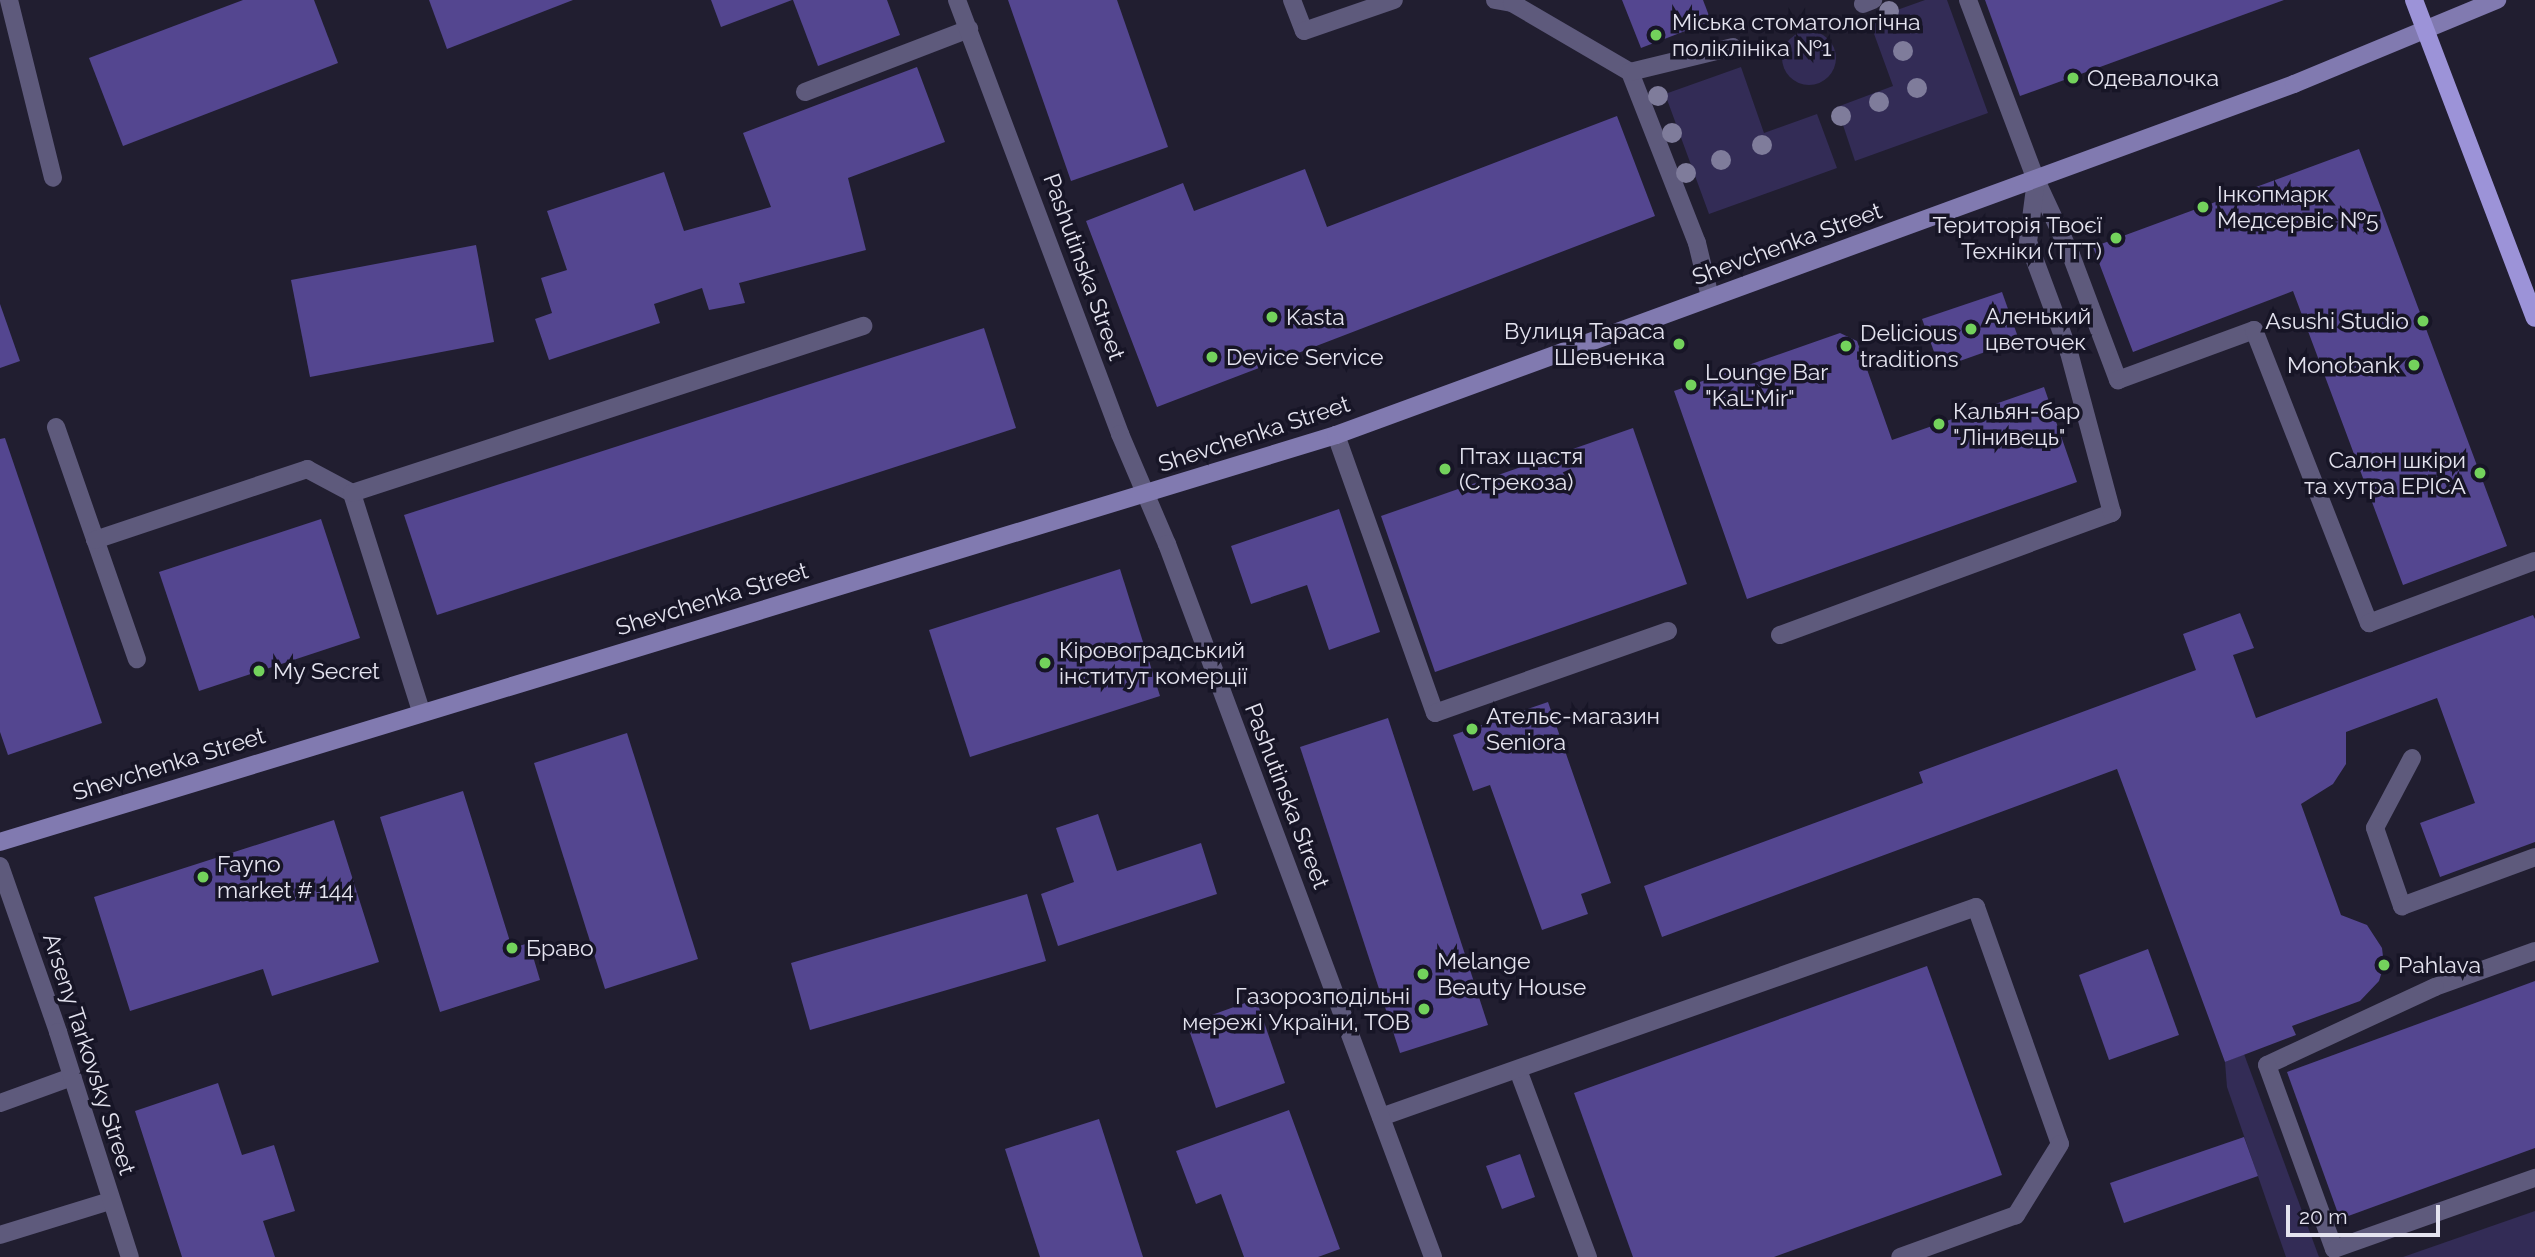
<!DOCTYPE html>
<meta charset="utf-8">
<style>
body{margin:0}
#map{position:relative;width:2535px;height:1257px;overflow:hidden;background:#211e30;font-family:Raleway,sans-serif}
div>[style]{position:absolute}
.green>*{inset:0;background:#332c56}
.round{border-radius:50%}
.building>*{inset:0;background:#544690}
.lane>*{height:18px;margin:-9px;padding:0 9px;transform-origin:9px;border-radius:9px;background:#5e5a7c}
.street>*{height:18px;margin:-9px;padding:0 9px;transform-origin:9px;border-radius:9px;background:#5e5a7c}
.secondary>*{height:18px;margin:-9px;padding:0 9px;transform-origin:9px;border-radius:9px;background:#817ab0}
.primary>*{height:18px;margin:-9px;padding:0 9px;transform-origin:9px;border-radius:9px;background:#9c93d8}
.trees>*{width:20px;height:20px;margin:-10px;border-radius:50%;background:#7f7c9b}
.dots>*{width:19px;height:19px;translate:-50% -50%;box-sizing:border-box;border:4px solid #171526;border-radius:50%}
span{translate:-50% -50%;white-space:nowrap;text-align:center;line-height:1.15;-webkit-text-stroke:7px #171526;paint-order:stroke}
.poi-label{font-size:23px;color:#e4e3ef}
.left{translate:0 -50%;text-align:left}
.right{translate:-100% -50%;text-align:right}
.street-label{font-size:23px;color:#e4e3ef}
.scale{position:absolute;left:2286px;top:1205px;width:154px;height:32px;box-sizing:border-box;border:4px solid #e4e3ef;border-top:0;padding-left:9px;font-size:21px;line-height:24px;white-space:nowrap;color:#e4e3ef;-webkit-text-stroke:5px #171526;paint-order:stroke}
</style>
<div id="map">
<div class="green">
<div style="clip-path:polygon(1925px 0,1947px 0,1988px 113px,1855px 161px,1837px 107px,1893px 86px,1869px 20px)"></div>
<div class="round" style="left:1782px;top:31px;width:54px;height:54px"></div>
<div style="clip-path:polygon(1741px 67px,1764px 133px,1817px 114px,1837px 168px,1709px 214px,1665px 94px)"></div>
<div style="clip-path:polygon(2244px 1054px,2319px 1257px,2286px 1257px,2227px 1087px,2225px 1062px)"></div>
<div style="clip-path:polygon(2535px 1211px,2535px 1257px,2403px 1257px)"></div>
</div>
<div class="building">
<div style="clip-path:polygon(243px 0,314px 0,338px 63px,123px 146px,89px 58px)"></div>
<div style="clip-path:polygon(429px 0,573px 0,447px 49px)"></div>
<div style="clip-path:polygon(711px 0,792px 0,721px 27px)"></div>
<div style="clip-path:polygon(793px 0,887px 0,900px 35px,818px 66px)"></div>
<div style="clip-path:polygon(1008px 0,1117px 0,1168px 147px,1071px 181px)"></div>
<div style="clip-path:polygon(1622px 0,1703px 0,1711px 21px,1641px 48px)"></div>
<div style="clip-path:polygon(1985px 0,2284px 0,2020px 96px)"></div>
<div style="clip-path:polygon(917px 67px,945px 142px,848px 178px,866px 250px,739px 283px,745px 303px,709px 310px,702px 288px,654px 304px,660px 323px,549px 360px,535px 319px,552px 313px,541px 278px,567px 270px,547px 211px,664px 172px,684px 231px,771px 207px,743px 133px)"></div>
<div style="clip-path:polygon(1617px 116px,1655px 216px,1157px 407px,1086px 221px,1183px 183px,1194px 211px,1305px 169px,1327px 227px)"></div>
<div style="clip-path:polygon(2359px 149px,2507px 546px,2403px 585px,2293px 291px,2133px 352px,2093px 247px)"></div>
<div style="clip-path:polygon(476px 245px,494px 342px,310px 377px,291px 280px)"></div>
<div style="clip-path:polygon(2002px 292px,2019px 340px,1940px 368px,1922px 319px)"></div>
<div style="clip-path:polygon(0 304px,20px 361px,0 368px)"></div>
<div style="clip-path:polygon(984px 328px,1016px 428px,437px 615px,404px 515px)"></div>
<div style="clip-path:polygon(1840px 333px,1857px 341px,1892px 440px,2044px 387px,2077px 482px,1747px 599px,1674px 391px)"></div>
<div style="clip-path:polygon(1633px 428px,1687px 584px,1435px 672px,1381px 516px)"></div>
<div style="clip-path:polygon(5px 438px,102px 723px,8px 755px,0 732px,0 439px)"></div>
<div style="clip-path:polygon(1339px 509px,1380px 632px,1329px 650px,1307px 585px,1251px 604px,1231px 546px)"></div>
<div style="clip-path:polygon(321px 519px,360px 638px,199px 691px,159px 572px)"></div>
<div style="clip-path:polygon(1120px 569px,1160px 696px,970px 757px,929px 630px)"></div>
<div style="clip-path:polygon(2240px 613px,2254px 648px,2233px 655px,2256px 718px,2533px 615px,2535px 619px,2535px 842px,2440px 877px,2420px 823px,2475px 803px,2437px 698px,2346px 732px,2346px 764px,2333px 784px,2301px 804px,2341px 915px,2367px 925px,2382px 948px,2384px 965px,2379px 981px,2360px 1001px,2292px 1026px,2296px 1035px,2225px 1062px,2117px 769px,1662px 937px,1644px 886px,1923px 783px,1919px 772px,2196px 670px,2183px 634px)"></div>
<div style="clip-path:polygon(1548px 702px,1611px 883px,1581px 894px,1588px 914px,1542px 930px,1490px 785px,1473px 791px,1453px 735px)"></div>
<div style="clip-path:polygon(1388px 718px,1488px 1025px,1400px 1053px,1300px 747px)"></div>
<div style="clip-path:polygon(627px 733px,698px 959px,605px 989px,534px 763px)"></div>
<div style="clip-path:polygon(463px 791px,512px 948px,529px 943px,540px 980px,440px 1012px,380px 817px)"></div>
<div style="clip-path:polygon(1098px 814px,1117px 871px,1201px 843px,1217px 894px,1058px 946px,1041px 894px,1074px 882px,1056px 828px)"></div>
<div style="clip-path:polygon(334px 820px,379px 962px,272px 996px,263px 969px,130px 1011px,94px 897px)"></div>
<div style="clip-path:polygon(1027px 894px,1046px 961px,810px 1030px,791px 963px)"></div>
<div style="clip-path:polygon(2148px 949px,2179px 1035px,2109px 1060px,2079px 975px)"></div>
<div style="clip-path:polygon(1927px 966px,2002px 1175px,1774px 1257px,1633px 1257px,1574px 1093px)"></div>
<div style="clip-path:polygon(2535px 981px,2535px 1148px,2340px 1219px,2287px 1072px)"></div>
<div style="clip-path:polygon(1256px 999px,1285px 1083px,1216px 1108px,1187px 1024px)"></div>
<div style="clip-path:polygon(218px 1083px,242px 1155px,274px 1145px,295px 1211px,263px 1221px,275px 1257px,182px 1257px,135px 1111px)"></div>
<div style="clip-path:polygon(1289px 1110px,1340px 1249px,1318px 1257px,1244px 1257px,1221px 1194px,1196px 1204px,1176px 1151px)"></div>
<div style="clip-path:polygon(1099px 1119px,1143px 1257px,1040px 1257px,1005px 1149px)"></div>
<div style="clip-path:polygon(2244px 1137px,2258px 1176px,2124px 1223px,2110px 1183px)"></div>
<div style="clip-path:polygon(1520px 1154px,1535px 1197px,1502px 1209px,1486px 1166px)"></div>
</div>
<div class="lane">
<div style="left:9px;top:0;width:183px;rotate:76.1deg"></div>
<div style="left:1292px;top:0;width:33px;rotate:69deg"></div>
<div style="left:1304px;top:31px;width:95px;rotate:-19deg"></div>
<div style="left:1495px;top:0;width:17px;rotate:10deg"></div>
<div style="left:1512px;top:3px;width:137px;rotate:30.3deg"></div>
<div style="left:1968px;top:0;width:192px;rotate:69.3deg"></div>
<div style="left:2036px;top:180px;width:83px;rotate:65deg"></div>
<div style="left:2071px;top:255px;width:134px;rotate:69.4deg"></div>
<div style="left:2118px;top:380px;width:145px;rotate:-20.2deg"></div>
<div style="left:2254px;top:330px;width:315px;rotate:68.6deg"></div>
<div style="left:2369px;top:623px;width:177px;rotate:-20.5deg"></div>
<div style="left:1863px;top:4px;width:11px;rotate:-22deg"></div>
<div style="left:805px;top:92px;width:176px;rotate:-21deg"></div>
<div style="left:1710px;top:297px;width:56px;rotate:-103.5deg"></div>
<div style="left:1697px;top:243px;width:184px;rotate:-111.4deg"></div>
<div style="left:1630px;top:72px;width:106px;rotate:-13.6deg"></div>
<div style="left:56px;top:427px;width:246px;rotate:70.8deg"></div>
<div style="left:1336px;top:435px;width:295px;rotate:70.4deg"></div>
<div style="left:1435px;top:713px;width:247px;rotate:-19.4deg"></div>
<div style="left:95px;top:540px;width:224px;rotate:-18.5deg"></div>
<div style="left:307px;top:469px;width:51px;rotate:28.1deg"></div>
<div style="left:1780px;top:635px;width:354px;rotate:-20.2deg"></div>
<div style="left:2112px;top:513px;width:167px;rotate:-105deg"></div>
<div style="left:2069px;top:352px;width:117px;rotate:-110.4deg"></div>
<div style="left:2028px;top:242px;width:63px;rotate:-82.6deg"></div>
<div style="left:421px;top:711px;width:229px;rotate:-107.6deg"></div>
<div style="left:352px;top:493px;width:538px;rotate:-18.1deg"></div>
<div style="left:2412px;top:758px;width:79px;rotate:117.9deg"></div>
<div style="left:2375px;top:828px;width:83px;rotate:70.9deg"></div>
<div style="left:2402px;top:906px;width:142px;rotate:-20.2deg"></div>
<div style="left:2535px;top:951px;width:106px;rotate:160.2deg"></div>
<div style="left:2435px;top:987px;width:185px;rotate:155.1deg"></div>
<div style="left:2267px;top:1065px;width:196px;rotate:70deg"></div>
<div style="left:2334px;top:1249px;width:213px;rotate:-19.5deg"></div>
<div style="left:1518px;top:1070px;width:200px;rotate:69.5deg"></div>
<div style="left:0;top:1103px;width:77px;rotate:-19.9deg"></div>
<div style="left:1381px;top:1117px;width:631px;rotate:-19.44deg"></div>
<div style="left:1976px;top:907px;width:251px;rotate:70.5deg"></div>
<div style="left:2060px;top:1144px;width:84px;rotate:121.8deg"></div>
<div style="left:2016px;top:1215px;width:123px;rotate:160.1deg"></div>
<div style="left:0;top:1235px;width:115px;rotate:-17.2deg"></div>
</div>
<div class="street">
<div style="left:957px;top:0;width:464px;rotate:69.4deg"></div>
<div style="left:1120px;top:434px;width:120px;rotate:66.9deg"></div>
<div style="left:1167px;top:544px;width:761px;rotate:69.54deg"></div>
<div style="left:0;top:866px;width:176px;rotate:70.7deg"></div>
<div style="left:58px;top:1032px;width:236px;rotate:72.3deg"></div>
</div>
<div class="secondary">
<div style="left:0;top:842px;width:1397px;rotate:-16.94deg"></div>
<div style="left:1336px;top:435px;width:1020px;rotate:-20.12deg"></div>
<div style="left:2294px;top:84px;width:220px;rotate:-22.5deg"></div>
</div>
<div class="primary">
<div style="left:2414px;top:0;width:340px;rotate:69.2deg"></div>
</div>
<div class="trees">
<div style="left:1889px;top:11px"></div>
<div style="left:1903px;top:51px"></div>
<div style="left:1917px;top:88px"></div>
<div style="left:1658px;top:96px"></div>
<div style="left:1879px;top:102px"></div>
<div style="left:1841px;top:116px"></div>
<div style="left:1672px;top:133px"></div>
<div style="left:1762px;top:145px"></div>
<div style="left:1721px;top:160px"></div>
<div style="left:1686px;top:173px"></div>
</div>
<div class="dots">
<div style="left:1656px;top:35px;background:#73d25c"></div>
<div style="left:2073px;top:78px;background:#73d25c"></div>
<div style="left:2203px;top:207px;background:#73d25c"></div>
<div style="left:2116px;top:238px;background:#73d25c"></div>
<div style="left:1272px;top:317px;background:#73d25c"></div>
<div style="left:2423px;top:321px;background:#73d25c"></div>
<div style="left:1971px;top:329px;background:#73d25c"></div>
<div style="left:1679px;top:344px;background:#73d25c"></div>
<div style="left:1846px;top:346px;background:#73d25c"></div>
<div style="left:1212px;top:357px;background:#73d25c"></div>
<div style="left:2414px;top:365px;background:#73d25c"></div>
<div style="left:1691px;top:385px;background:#73d25c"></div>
<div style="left:1939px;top:424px;background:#73d25c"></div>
<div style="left:1445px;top:469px;background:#73d25c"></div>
<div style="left:2480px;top:473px;background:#73d25c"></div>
<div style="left:1045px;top:663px;background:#73d25c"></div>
<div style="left:259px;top:671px;background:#73d25c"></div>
<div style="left:1472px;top:729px;background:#73d25c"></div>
<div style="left:203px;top:877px;background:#73d25c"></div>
<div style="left:512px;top:948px;background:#73d25c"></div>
<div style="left:2384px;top:965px;background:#73d25c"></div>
<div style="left:1423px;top:974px;background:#73d25c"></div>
<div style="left:1424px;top:1009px;background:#73d25c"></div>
</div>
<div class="poi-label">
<span class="left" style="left:1672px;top:35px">Міська стоматологічна<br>поліклініка №1</span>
<span class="left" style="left:2087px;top:78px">Одевалочка</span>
<span class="left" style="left:2217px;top:207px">Інкопмарк<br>Медсервіс №5</span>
<span class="right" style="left:2102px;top:238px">Територія Твоєї<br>Техніки (ТТТ)</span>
<span class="left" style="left:1985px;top:329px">Аленький<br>цветочек</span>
<span class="left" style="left:1286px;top:317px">Kasta</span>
<span class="right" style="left:2409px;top:321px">Asushi Studio</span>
<span class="right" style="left:1665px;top:344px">Вулиця Тараса<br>Шевченка</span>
<span class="left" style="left:1860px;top:346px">Delicious<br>traditions</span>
<span class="left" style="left:1226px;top:357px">Device Service</span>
<span class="right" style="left:2400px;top:365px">Monobank</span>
<span class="left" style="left:1705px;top:385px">Lounge Bar<br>"KaL'Mir"</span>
<span class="left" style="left:1953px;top:424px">Кальян-бар<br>"Лінивець"</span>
<span class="left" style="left:1459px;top:469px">Птах щастя<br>(Стрекоза)</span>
<span class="right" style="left:2466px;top:473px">Салон шкіри<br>та хутра EPICA</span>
<span class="left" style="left:1059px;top:663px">Кіровоградський<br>інститут комерції</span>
<span class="left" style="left:273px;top:671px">My Secret</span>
<span class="left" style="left:1486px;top:729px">Ательє-магазин<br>Seniora</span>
<span class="left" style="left:217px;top:877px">Fayno<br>market # 144</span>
<span class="left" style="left:526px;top:948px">Браво</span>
<span class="left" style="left:1437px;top:974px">Melange<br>Beauty House</span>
<span class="left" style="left:2398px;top:965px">Pahlava</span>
<span class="right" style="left:1410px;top:1009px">Газорозподільні<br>мережі України, ТОВ</span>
</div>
<div class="street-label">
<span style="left:1787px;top:244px;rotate:-20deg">Shevchenka Street</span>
<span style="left:1084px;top:267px;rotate:70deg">Pashutinska Street</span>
<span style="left:1254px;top:434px;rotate:-18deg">Shevchenka Street</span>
<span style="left:712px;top:599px;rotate:-17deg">Shevchenka Street</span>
<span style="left:169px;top:764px;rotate:-17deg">Shevchenka Street</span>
<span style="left:1287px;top:796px;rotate:69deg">Pashutinska Street</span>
<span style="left:89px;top:1054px;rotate:72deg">Arseny Tarkovsky Street</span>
</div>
<div class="scale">20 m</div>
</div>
